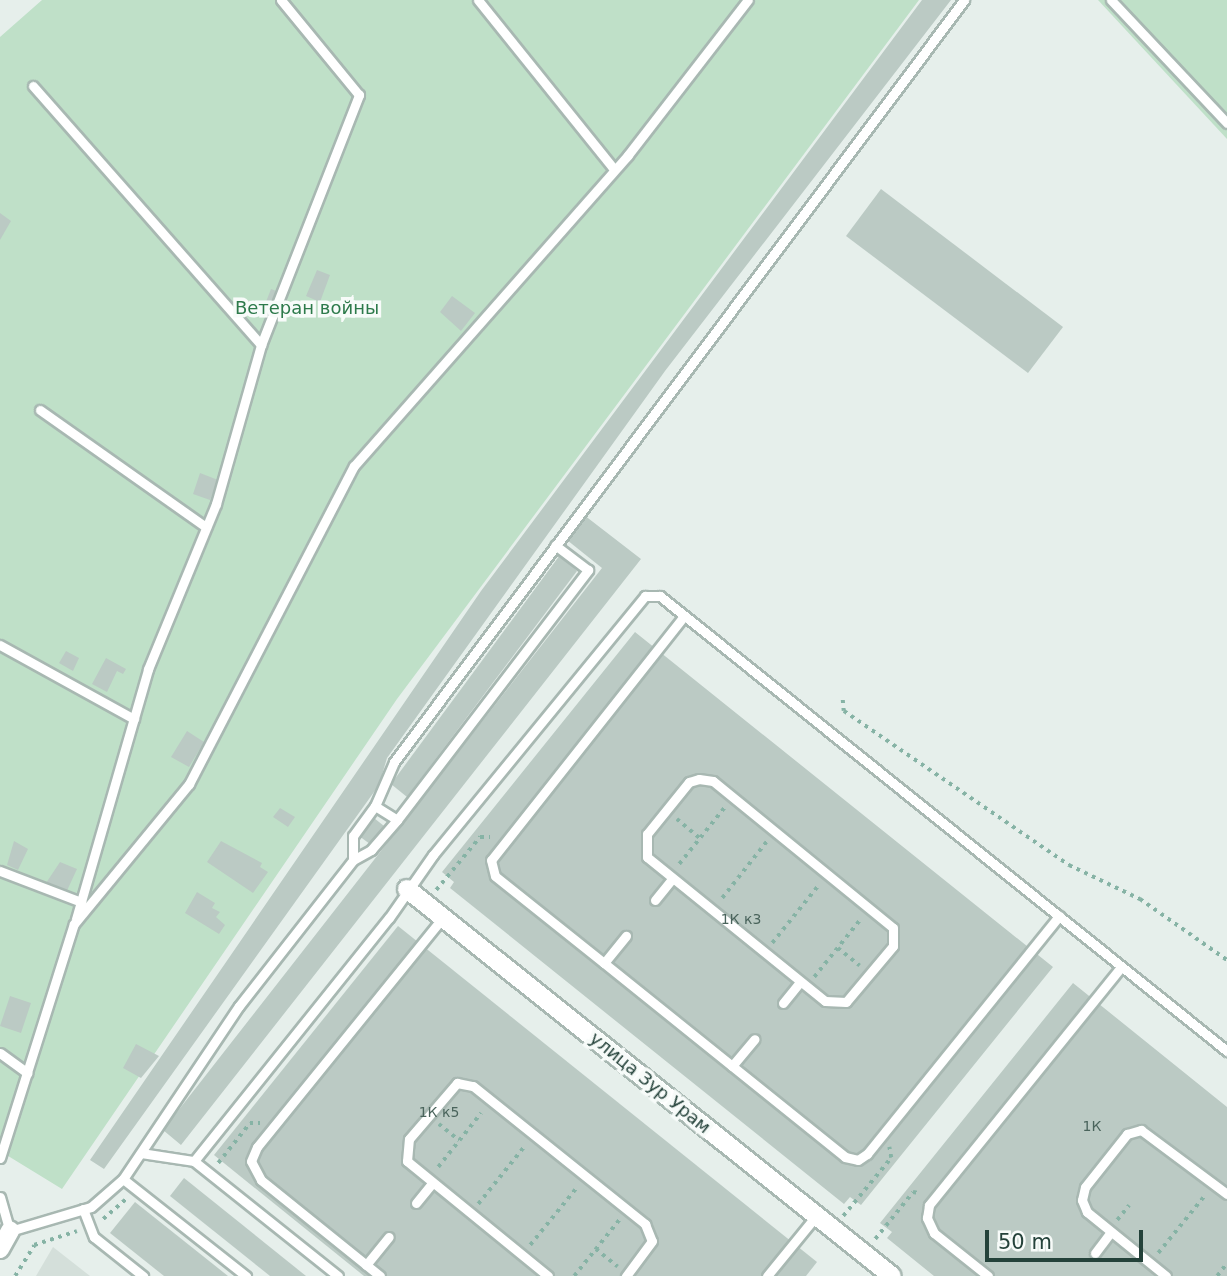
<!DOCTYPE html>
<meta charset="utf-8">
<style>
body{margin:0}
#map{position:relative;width:1227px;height:1276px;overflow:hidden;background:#e6efeb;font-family:"DejaVu Sans",sans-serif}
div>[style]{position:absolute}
.built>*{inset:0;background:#d4dfda}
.green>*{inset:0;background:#bfe0c8}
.building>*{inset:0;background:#bbcac4}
.path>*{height:3.5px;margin-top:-1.75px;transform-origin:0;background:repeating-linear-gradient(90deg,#86b3a5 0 3.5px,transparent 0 8.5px)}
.roads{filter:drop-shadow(2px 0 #a8b8b2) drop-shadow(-2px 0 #a8b8b2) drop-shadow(0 2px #a8b8b2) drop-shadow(0 -2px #a8b8b2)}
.lane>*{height:9px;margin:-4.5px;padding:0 4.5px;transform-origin:4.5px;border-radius:4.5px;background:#fff}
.street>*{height:18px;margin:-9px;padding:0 9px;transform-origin:9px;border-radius:9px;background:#fff}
span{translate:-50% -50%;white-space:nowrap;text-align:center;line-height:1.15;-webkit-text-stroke:7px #f7fbf9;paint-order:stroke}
.number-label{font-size:14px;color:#4a645c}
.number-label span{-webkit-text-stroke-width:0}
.park-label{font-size:18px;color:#2d7a4b}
.street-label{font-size:18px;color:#24423a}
.scale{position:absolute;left:985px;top:1230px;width:158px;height:32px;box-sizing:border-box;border:4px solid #24423a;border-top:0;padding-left:9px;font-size:21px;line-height:24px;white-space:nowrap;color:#24423a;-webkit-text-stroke:5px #f7fbf9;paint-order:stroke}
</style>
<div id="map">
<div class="built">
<div style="clip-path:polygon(53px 1247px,90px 1276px,36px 1276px)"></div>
</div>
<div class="green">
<div style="clip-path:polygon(42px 0,919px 0,397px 699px,62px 1189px,0 1151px,0 37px)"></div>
<div style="clip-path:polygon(1098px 0,1227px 0,1227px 139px)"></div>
</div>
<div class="building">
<div style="clip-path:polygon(922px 0,951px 0,665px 371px,387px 758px,379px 785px,104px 1169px,90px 1160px,481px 591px)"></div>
<div style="clip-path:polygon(881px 189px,1063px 327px,1028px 373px,846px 236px)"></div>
<div style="clip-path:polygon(0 213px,11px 221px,0 240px)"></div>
<div style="clip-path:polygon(317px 270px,330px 275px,320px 302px,306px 296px)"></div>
<div style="clip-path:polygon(271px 289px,287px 295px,278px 318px,262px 312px)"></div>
<div style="clip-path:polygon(452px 296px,475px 313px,461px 331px,440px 312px)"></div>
<div style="clip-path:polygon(200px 473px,218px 480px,210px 500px,193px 494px)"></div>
<div style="clip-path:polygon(584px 515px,641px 559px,181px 1145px,163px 1130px,602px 568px,567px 540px)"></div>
<div style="clip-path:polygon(560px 555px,577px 571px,407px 797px,391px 784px)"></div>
<div style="clip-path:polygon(635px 632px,1053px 967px,861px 1205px,850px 1197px,844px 1204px,450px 888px,454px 882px,442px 872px)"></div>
<div style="clip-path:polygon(66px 651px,79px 658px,73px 671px,59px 663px)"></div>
<div style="clip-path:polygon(106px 658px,126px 669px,123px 674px,117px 671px,107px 692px,92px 684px)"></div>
<div style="clip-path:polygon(187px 731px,204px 742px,189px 767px,171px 757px)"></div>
<div style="clip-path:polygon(280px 808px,295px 817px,288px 827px,273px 817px)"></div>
<div style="clip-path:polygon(374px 818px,384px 826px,370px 844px,359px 836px)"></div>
<div style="clip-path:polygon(14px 841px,28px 849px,18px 870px,7px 865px)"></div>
<div style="clip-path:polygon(221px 841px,262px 863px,260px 867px,268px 872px,253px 893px,207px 862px)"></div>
<div style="clip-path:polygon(60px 862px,77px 869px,65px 895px,44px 886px)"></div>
<div style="clip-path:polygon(197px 892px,215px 903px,212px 908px,220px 912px,216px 917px,225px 925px,219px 934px,185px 913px)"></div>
<div style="clip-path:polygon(398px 926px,817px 1262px,806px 1276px,364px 1276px,214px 1155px)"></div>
<div style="clip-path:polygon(1073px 983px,1227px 1107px,1227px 1276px,934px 1276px,887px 1238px,892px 1232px,880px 1223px)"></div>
<div style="clip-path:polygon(10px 996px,31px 1003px,21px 1033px,0 1026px)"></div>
<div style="clip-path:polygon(136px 1044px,159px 1056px,141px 1078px,123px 1068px)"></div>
<div style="clip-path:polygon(184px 1178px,306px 1276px,270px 1276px,170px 1196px)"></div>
<div style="clip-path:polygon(135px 1202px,228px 1276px,164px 1276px,110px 1233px)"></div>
</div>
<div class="path">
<div style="left:843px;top:700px;width:11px;rotate:85deg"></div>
<div style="left:844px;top:711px;width:273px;rotate:34.4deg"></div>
<div style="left:1069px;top:865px;width:79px;rotate:25.6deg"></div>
<div style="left:1140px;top:899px;width:106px;rotate:35deg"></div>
<div style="left:677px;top:819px;width:30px;rotate:40deg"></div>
<div style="left:679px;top:864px;width:73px;rotate:-51.1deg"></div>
<div style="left:436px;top:890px;width:69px;rotate:-50.3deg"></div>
<div style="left:480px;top:837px;width:10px"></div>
<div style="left:722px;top:898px;width:73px;rotate:-51.7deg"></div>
<div style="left:772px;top:943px;width:73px;rotate:-51.1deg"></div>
<div style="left:838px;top:948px;width:28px;rotate:39deg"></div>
<div style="left:814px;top:977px;width:73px;rotate:-51.1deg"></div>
<div style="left:439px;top:1124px;width:26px;rotate:39deg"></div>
<div style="left:218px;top:1163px;width:51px;rotate:-51.3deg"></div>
<div style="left:250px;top:1123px;width:10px"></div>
<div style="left:438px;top:1167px;width:69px;rotate:-51.5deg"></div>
<div style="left:478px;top:1204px;width:73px;rotate:-51.1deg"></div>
<div style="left:843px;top:1216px;width:75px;rotate:-50.4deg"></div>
<div style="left:891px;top:1158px;width:11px;rotate:-100deg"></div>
<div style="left:103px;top:1219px;width:30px;rotate:-41deg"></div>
<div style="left:1117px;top:1220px;width:19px;rotate:-51deg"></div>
<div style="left:875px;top:1239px;width:60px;rotate:-51deg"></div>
<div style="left:913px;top:1192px;width:6px;rotate:9deg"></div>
<div style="left:530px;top:1245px;width:76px;rotate:-50.9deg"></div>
<div style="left:596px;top:1249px;width:28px;rotate:39deg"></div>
<div style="left:1158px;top:1253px;width:76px;rotate:-50.9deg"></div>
<div style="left:15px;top:1276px;width:36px;rotate:-58deg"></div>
<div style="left:34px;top:1245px;width:45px;rotate:-18deg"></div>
<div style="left:574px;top:1276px;width:73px;rotate:-51.1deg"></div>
<div style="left:1217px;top:1276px;width:16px;rotate:-52deg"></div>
</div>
<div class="roads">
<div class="lane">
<div style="left:478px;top:0;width:217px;rotate:51.2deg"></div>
<div style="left:1111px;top:0;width:169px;rotate:46.7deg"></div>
<div style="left:33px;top:86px;width:345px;rotate:48.6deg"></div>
<div style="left:40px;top:410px;width:203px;rotate:35.2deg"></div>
<div style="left:684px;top:616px;width:311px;rotate:128.3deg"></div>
<div style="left:491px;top:860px;width:16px;rotate:76deg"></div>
<div style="left:495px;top:876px;width:139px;rotate:38.6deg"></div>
<div style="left:604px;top:963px;width:309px;rotate:38.8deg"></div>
<div style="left:845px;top:1157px;width:13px;rotate:13deg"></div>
<div style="left:858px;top:1160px;width:11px;rotate:-34deg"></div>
<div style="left:867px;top:1154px;width:306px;rotate:-51.1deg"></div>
<div style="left:0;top:645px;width:153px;rotate:28.9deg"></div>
<div style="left:699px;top:779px;width:14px;rotate:8deg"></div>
<div style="left:713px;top:781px;width:232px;rotate:39.2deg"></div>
<div style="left:893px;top:928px;width:18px;rotate:90deg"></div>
<div style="left:893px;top:946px;width:73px;rotate:130deg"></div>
<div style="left:846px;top:1002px;width:21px;rotate:-177deg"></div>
<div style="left:825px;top:1001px;width:229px;rotate:-141deg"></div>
<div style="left:647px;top:857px;width:23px;rotate:-90deg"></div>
<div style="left:647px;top:834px;width:67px;rotate:-51.1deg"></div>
<div style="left:689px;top:782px;width:10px;rotate:-17deg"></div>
<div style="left:375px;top:806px;width:26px;rotate:32deg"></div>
<div style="left:397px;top:820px;width:315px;rotate:-52.6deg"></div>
<div style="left:588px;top:570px;width:41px;rotate:-142.9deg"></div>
<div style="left:353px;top:860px;width:21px;rotate:-29deg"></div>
<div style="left:371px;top:850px;width:40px;rotate:-49deg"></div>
<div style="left:0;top:871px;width:87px;rotate:20.9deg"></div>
<div style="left:655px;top:900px;width:27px;rotate:-51deg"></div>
<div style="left:76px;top:919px;width:260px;rotate:-73.9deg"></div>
<div style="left:148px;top:669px;width:178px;rotate:-67.6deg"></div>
<div style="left:216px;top:504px;width:165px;rotate:-74.2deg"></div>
<div style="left:261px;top:345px;width:269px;rotate:-68.6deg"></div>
<div style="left:359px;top:95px;width:123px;rotate:-129.4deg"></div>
<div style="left:604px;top:963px;width:35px;rotate:-51deg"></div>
<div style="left:783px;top:1003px;width:27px;rotate:-51deg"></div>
<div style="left:0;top:1053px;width:34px;rotate:36deg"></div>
<div style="left:732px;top:1066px;width:35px;rotate:-50deg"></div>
<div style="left:141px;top:1153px;width:54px;rotate:8.6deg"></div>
<div style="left:0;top:1158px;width:245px;rotate:-72.5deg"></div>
<div style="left:74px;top:924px;width:181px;rotate:-50.6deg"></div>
<div style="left:189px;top:784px;width:358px;rotate:-62.6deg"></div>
<div style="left:354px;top:466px;width:414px;rotate:-48.6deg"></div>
<div style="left:628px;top:155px;width:196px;rotate:-52.3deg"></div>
<div style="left:123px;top:1179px;width:157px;rotate:38.3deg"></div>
<div style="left:0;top:1197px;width:35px;rotate:74deg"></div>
<div style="left:10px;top:1231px;width:84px;rotate:-16.5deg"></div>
<div style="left:91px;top:1207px;width:43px;rotate:-41.2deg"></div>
<div style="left:123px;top:1179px;width:208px;rotate:-56.2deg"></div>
<div style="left:239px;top:1006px;width:185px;rotate:-52deg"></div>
<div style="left:353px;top:860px;width:24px;rotate:-90deg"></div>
<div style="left:353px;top:836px;width:37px;rotate:-54deg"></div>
<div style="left:375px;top:806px;width:48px;rotate:-66.6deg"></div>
<div style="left:394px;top:762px;width:952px;rotate:-53.2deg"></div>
<div style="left:416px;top:1203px;width:26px;rotate:-51deg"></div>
<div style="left:83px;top:1209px;width:30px;rotate:69deg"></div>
<div style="left:94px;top:1237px;width:63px;rotate:38.5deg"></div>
<div style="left:1095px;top:1253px;width:26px;rotate:-53deg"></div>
<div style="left:366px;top:1265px;width:36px;rotate:-51deg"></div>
<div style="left:338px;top:1276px;width:184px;rotate:-141.4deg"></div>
<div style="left:194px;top:1161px;width:312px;rotate:-51.3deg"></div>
<div style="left:389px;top:918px;width:77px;rotate:-55.1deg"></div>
<div style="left:433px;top:855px;width:335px;rotate:-50.7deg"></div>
<div style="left:645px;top:596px;width:15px"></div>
<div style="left:660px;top:596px;width:727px;rotate:38.75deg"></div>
<div style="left:380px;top:1276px;width:153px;rotate:-141.1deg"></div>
<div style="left:261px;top:1180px;width:21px;rotate:-118deg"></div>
<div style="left:251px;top:1161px;width:15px;rotate:-67deg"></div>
<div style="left:257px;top:1147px;width:296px;rotate:-51deg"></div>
<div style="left:548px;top:1276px;width:182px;rotate:-140.8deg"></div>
<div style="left:407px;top:1161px;width:22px;rotate:-85deg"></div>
<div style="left:409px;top:1139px;width:74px;rotate:-49.4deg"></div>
<div style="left:457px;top:1083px;width:16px;rotate:11deg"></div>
<div style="left:473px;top:1086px;width:221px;rotate:38.7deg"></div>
<div style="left:645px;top:1224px;width:18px;rotate:68deg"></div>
<div style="left:652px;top:1241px;width:44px;rotate:126.6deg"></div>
<div style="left:767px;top:1276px;width:77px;rotate:-50.8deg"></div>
<div style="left:988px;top:1276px;width:69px;rotate:-141.5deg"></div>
<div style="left:934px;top:1233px;width:17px;rotate:-115deg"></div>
<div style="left:927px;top:1218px;width:13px;rotate:-81deg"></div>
<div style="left:929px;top:1205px;width:306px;rotate:-51.1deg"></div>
<div style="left:1166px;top:1276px;width:102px;rotate:-141deg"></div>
<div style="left:1087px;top:1212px;width:13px;rotate:-113deg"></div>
<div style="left:1082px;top:1200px;width:13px;rotate:-77deg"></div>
<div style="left:1085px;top:1187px;width:68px;rotate:-51.6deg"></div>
<div style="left:1127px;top:1134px;width:15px;rotate:-16deg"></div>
<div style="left:1141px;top:1130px;width:107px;rotate:36.7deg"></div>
</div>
<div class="street">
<div style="left:407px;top:889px;width:620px;rotate:38.59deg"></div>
<div style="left:0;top:1249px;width:21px;rotate:-61deg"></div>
</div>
</div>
<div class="number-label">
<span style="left:741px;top:919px">1К к3</span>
<span style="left:439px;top:1112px">1К к5</span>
<span style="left:1092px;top:1126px">1К</span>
</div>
<div class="park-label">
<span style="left:307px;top:308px">Ветеран войны</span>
</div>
<div class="street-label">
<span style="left:650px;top:1083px;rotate:39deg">улица Зур Урам</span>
</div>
<div class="scale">50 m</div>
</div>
